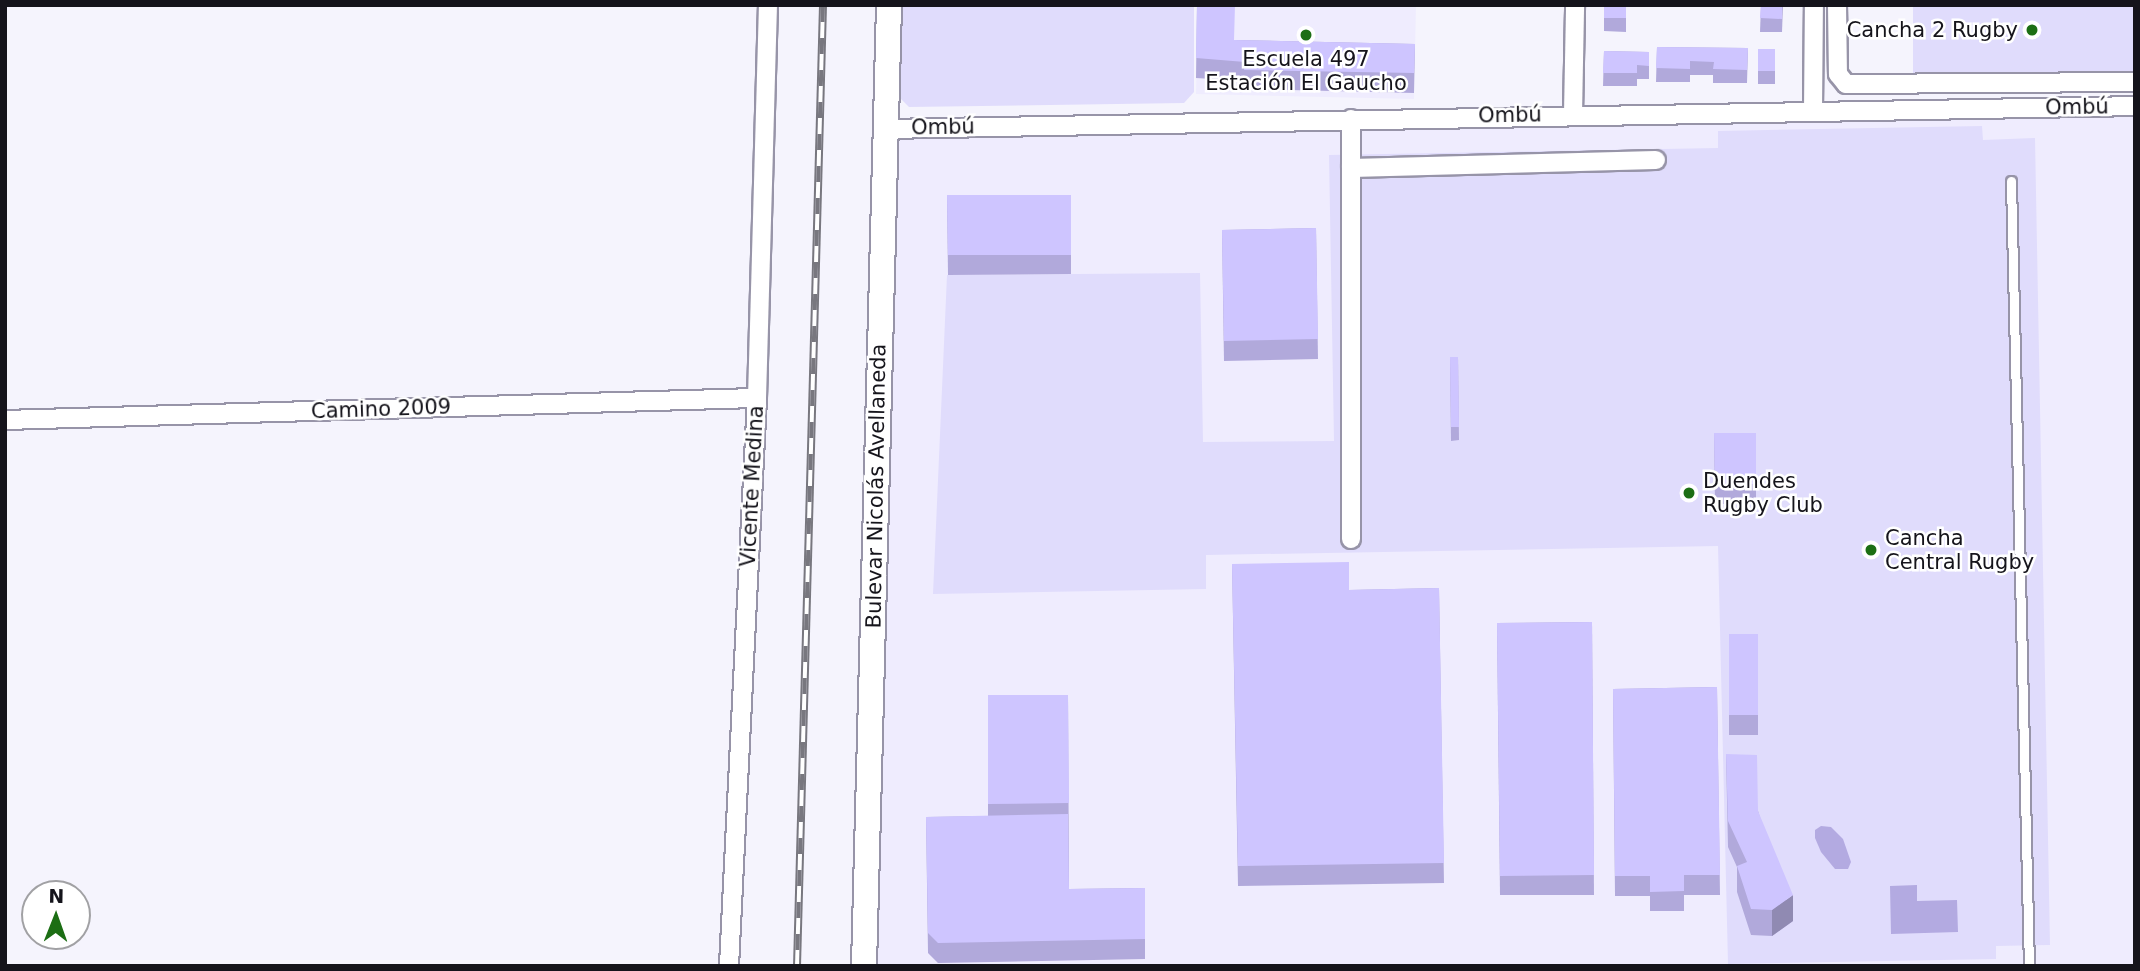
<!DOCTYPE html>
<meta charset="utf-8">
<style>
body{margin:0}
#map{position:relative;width:2140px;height:971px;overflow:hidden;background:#f5f4fd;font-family:"DejaVu Sans",sans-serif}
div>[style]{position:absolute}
.built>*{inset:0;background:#efecfe}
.green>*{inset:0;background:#e0dcfc}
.water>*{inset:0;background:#b3aae1}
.roads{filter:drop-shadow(2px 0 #9794a8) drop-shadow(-2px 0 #9794a8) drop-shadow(0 2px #9794a8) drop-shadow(0 -2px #9794a8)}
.lane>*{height:9px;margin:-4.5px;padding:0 4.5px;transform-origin:4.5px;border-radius:4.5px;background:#fff}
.street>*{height:18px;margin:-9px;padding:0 9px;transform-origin:9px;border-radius:9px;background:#fff}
.secondary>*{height:24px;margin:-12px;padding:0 12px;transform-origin:12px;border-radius:12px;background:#fff}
.rail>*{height:8px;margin-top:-4px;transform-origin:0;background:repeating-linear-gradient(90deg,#fff 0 16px,#78777f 0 32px);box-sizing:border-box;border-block:2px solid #78777f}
.wall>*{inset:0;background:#b1a9db}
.shaded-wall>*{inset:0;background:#908ab2}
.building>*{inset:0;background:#cec5ff}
.dots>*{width:19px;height:19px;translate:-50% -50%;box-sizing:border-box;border:4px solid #fff;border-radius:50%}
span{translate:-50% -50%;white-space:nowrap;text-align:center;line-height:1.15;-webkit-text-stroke:5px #fff;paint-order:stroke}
.poi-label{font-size:21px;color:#15141b}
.right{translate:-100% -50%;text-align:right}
.left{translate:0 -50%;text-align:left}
.street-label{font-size:21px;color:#15141b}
.frame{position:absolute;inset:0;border:7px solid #15141b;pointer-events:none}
.north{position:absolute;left:21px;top:880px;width:70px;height:70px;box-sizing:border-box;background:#fff;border:2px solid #a1a1a4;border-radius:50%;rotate:1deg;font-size:19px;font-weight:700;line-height:28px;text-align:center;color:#15141b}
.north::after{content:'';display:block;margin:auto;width:24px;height:32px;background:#1c6e14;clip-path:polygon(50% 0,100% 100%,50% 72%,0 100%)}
</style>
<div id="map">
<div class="built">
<div style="clip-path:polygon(1198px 5px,1416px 5px,1414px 99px,1196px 94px)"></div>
<div style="clip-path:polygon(2135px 106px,2135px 966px,864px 966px,885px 129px)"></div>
</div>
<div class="green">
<div style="clip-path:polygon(901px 5px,1194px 5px,1194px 92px,1184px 103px,909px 107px,900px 98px)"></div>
<div style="clip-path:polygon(1913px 5px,2135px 5px,2135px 72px,1913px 73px)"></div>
<div style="clip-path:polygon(1982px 126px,1983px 140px,2035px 138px,2050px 945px,1996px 946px,1996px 959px,1728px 964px,1718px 546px,1206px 555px,1206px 589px,933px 594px,947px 275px,1200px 273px,1203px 442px,1334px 441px,1329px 155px,1718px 148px,1718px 131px)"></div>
</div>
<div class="water">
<div style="clip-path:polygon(1821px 826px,1831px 827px,1843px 839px,1851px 862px,1848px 869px,1835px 869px,1821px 852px,1815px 838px,1815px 830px)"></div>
<div style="clip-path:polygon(1917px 885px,1917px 901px,1957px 900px,1958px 932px,1891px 934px,1890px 886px)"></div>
</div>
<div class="roads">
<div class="lane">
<div style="left:2011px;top:181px;width:785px;rotate:88.69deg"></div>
</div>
<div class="street">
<div style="left:1837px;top:5px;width:69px;rotate:89.2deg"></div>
<div style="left:1838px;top:74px;width:13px;rotate:51deg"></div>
<div style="left:1846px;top:84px;width:289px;rotate:-0.4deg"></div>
<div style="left:1813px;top:111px;width:106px;rotate:-89.5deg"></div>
<div style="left:1573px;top:114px;width:109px;rotate:-88.9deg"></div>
<div style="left:885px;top:129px;width:1250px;rotate:-1.05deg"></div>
<div style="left:1351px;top:168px;width:305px;rotate:-1.5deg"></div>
<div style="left:5px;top:420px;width:752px;rotate:-1.68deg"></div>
<div style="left:1351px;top:539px;width:420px;rotate:-90deg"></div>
<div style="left:729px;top:966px;width:569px;rotate:-87.18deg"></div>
<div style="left:757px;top:398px;width:393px;rotate:-88.4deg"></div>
</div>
<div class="secondary">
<div style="left:864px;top:966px;width:961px;rotate:-88.51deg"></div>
</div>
</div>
<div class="rail">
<div style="left:797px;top:966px;width:961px;rotate:-88.45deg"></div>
</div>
<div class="wall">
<div style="clip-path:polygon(1197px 5px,1234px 40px,1415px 44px,1414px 93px,1244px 89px,1244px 81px,1196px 78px)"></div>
<div style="clip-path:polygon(1604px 5px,1626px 5px,1626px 32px,1604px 31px)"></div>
<div style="clip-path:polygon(1761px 5px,1783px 5px,1782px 32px,1760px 32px)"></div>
<div style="clip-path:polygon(1657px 47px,1748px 48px,1747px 83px,1713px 83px,1713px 75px,1690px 75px,1690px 82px,1656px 82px)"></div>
<div style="clip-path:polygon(1758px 49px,1775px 49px,1775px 84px,1758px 84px)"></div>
<div style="clip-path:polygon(1604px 51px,1649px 52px,1649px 79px,1637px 79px,1637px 86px,1603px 86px)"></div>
<div style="clip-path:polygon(947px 195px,1071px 195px,1071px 274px,948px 275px)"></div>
<div style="clip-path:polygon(1316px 228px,1318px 359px,1224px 361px,1222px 230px)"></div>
<div style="clip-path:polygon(1450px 357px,1458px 357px,1459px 440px,1451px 441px)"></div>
<div style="clip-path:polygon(1714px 433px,1756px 433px,1756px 504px,1715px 504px)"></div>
<div style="clip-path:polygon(1232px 564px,1349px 590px,1439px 588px,1444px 883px,1238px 886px)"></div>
<div style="clip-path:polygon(1592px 622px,1594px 895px,1500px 895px,1497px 623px)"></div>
<div style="clip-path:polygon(1729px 634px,1758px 634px,1758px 735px,1729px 735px)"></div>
<div style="clip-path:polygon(1717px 687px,1720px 895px,1684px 895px,1684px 911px,1650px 911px,1650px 896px,1615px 896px,1613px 689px)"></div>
<div style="clip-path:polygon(988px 695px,1068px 695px,1069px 889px,1145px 888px,1145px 959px,938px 963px,928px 953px,926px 817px,988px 816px)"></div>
<div style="clip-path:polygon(1726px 754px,1758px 811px,1793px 921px,1772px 936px,1751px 935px,1737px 892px,1737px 867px,1728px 847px)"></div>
</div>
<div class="shaded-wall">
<div style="clip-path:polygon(1793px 895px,1793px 921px,1772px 936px,1772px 910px)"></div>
</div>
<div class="building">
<div style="clip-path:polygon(1197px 5px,1235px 5px,1234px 40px,1415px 44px,1414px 73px,1244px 70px,1245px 62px,1196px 58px)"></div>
<div style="clip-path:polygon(1604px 5px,1626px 5px,1626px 18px,1604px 18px)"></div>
<div style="clip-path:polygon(1761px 5px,1782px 5px,1782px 19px,1760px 18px)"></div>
<div style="clip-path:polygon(1657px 47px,1748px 48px,1747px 70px,1713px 69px,1714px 62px,1690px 61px,1690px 69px,1656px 68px)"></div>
<div style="clip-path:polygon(1758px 49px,1775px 49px,1775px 71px,1758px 71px)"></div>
<div style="clip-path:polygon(1604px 51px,1649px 52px,1649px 66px,1637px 65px,1637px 73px,1603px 73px)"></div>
<div style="clip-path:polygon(947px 195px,1071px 195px,1071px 255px,948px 255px)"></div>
<div style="clip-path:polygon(1316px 228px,1318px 339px,1224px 341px,1222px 230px)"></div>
<div style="clip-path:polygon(1450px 357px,1458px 357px,1459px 427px,1451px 427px)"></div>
<div style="clip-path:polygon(1714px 433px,1756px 433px,1756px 484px,1715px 484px)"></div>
<div style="clip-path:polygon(1349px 562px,1349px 590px,1439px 588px,1444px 863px,1238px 866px,1232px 564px)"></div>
<div style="clip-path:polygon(1592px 622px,1594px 875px,1500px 876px,1497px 623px)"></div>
<div style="clip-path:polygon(1729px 634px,1758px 634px,1758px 715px,1729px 715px)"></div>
<div style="clip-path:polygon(1717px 687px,1720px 875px,1684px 875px,1684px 891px,1650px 892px,1650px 876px,1615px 876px,1613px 689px)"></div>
<div style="clip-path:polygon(988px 695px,1068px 695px,1069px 803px,988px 804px)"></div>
<div style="clip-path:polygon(1726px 754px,1757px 755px,1758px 811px,1793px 895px,1772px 910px,1751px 909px,1737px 866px,1747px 862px,1728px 821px)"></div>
<div style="clip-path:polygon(1068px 814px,1069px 889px,1145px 888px,1145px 939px,938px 943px,928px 933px,926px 817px)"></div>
</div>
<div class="dots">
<div style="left:2032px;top:30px;background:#1c6e14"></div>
<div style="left:1306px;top:35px;background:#1c6e14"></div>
<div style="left:1689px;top:493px;background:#1c6e14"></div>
<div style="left:1871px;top:550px;background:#1c6e14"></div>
</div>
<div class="poi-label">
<span class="right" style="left:2018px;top:30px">Cancha 2 Rugby</span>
<span style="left:1306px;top:71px">Escuela 497<br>Estación El Gaucho</span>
<span class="left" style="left:1703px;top:493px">Duendes<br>Rugby Club</span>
<span class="left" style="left:1885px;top:550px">Cancha<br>Central Rugby</span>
</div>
<div class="street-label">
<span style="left:2077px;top:107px;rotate:-1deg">Ombú</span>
<span style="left:1510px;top:115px;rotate:-1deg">Ombú</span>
<span style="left:943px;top:127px;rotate:-1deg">Ombú</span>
<span style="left:381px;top:409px;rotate:-2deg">Camino 2009</span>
<span style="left:752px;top:486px;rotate:-87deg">Vicente Medina</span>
<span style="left:876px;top:486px;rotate:-89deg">Bulevar Nicolás Avellaneda</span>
</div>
<div class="frame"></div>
<div class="north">N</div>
</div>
